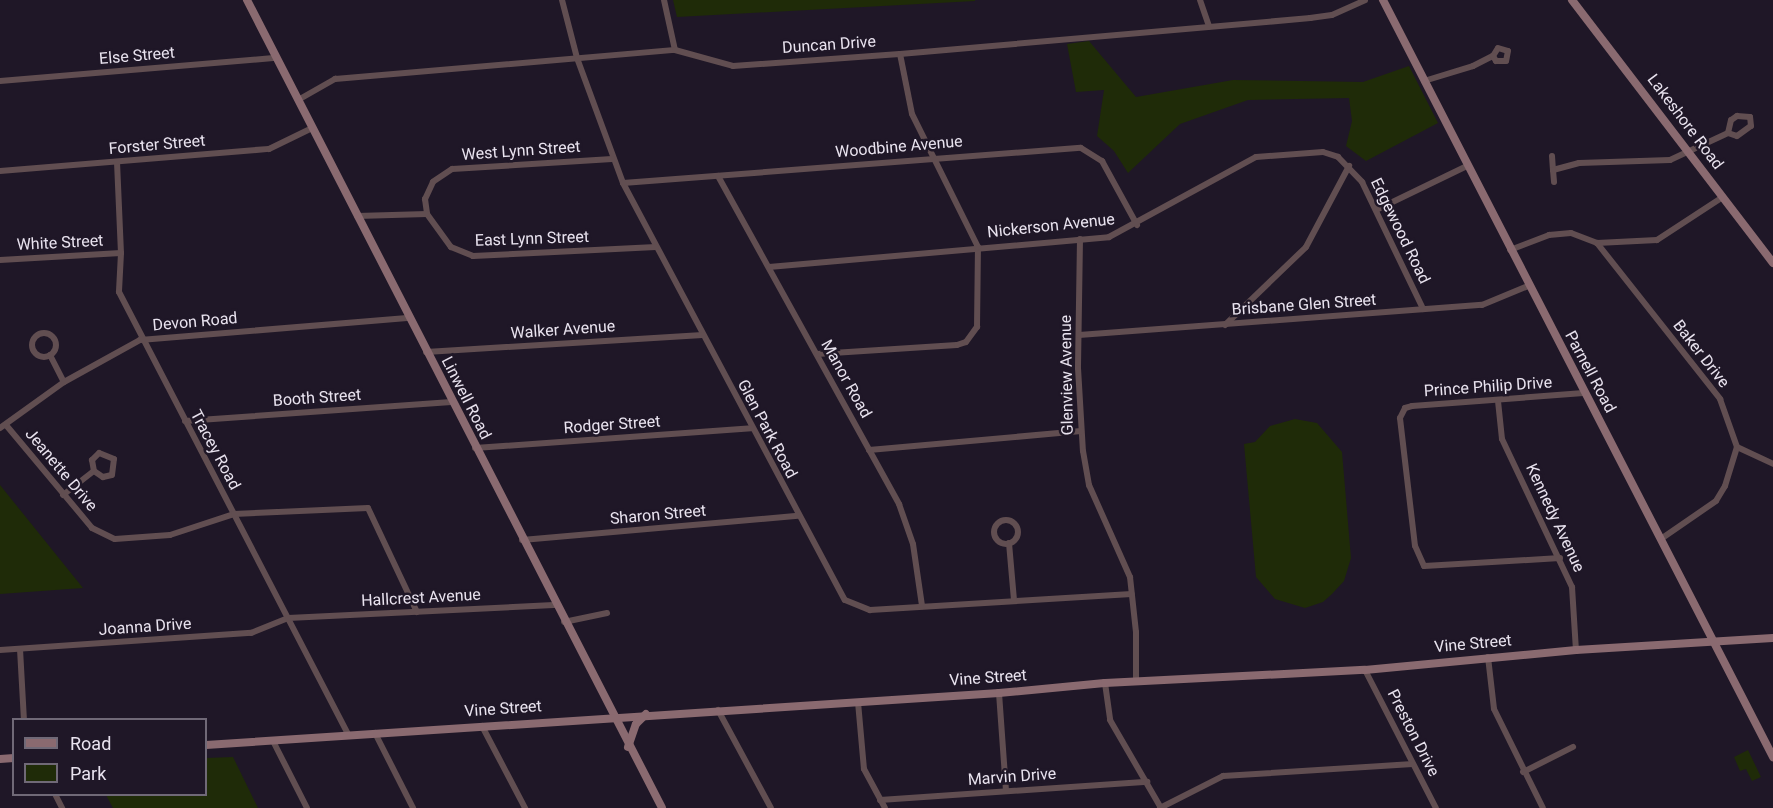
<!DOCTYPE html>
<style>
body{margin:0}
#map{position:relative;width:1773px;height:808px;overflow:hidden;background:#1f1727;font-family:Roboto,sans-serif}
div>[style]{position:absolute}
.green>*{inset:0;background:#1f2b08}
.street>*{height:6px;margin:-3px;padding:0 3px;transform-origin:3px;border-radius:3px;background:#614e51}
.street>.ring{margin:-3px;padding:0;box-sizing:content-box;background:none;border:6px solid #614e51;border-radius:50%}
.secondary>*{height:8px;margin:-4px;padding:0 4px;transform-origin:4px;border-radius:4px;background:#8a6a70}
span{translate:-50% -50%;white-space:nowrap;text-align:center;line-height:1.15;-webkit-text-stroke:5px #1f1727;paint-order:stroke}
.street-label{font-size:16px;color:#e9e3ef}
.legend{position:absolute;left:12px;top:718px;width:195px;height:78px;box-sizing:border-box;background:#1f1727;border:2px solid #706977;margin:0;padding:8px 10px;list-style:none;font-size:18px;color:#e9e3ef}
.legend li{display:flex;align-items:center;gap:12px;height:30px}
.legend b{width:30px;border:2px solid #706977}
</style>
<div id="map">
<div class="green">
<div style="clip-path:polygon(673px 0,975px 0,975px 1px,677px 17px)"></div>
<div style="clip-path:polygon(1089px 41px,1136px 97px,1233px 80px,1363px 82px,1409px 66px,1438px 123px,1366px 161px,1346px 146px,1352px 121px,1349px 98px,1248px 100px,1180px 124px,1128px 173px,1114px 151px,1097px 136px,1104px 90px,1076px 92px,1067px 44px)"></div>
<div style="clip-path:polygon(1295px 419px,1317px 423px,1342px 452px,1351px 558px,1344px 581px,1332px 594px,1323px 602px,1305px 608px,1275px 599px,1256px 577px,1244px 444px,1255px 442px,1270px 426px)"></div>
<div style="clip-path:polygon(0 485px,83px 588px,0 594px)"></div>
<div style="clip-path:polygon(1748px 750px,1761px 777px,1752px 781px,1746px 769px,1740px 771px,1734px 757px)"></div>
<div style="clip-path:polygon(233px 757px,258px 808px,113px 808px,106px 795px,206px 794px,206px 758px)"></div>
</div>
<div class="street">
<div style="left:562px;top:0;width:60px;rotate:75.5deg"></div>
<div style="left:577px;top:58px;width:133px;rotate:69.8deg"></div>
<div style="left:623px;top:183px;width:472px;rotate:62deg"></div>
<div style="left:845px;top:600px;width:27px;rotate:22deg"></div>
<div style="left:870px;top:610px;width:262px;rotate:-3.5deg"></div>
<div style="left:664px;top:0;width:51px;rotate:77.6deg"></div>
<div style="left:1200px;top:0;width:28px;rotate:71deg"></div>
<div style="left:0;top:81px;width:277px;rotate:-4.8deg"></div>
<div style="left:1424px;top:81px;width:51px;rotate:-17deg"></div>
<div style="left:1473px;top:66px;width:22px;rotate:-27deg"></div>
<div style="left:1493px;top:56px;width:9px;rotate:-58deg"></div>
<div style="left:1498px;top:48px;width:10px;rotate:17deg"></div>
<div style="left:1508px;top:51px;width:10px;rotate:101deg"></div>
<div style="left:1506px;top:61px;width:10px;rotate:180deg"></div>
<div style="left:1496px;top:61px;width:6px;rotate:-121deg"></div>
<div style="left:298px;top:100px;width:43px;rotate:-29.6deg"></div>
<div style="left:335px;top:79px;width:341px;rotate:-4.9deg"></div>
<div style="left:675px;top:50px;width:60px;rotate:15.4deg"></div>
<div style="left:733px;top:66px;width:167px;rotate:-4.1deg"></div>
<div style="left:900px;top:54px;width:412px;rotate:-5deg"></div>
<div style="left:1310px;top:18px;width:22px;rotate:-8deg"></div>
<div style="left:1332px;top:15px;width:36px;rotate:-24deg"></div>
<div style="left:1552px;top:156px;width:14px;rotate:86deg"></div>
<div style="left:1553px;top:170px;width:27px;rotate:-15deg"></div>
<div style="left:1579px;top:163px;width:91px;rotate:-1.9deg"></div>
<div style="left:1670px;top:160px;width:64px;rotate:-25deg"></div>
<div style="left:1728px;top:133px;width:9px;rotate:18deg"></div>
<div style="left:1737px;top:136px;width:17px;rotate:-36deg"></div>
<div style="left:1751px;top:126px;width:9px;rotate:-96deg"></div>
<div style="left:1750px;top:117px;width:13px;rotate:-176deg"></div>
<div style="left:1737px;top:116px;width:7px;rotate:146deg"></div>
<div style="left:1731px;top:120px;width:13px;rotate:103deg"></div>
<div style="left:612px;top:159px;width:160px;rotate:176.4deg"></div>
<div style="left:452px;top:169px;width:23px;rotate:146deg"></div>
<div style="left:433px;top:182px;width:19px;rotate:115deg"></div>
<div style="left:425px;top:199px;width:15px;rotate:82deg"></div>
<div style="left:427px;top:214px;width:41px;rotate:54deg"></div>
<div style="left:451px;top:247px;width:24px;rotate:22deg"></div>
<div style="left:473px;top:256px;width:183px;rotate:-2.8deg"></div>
<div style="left:117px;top:162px;width:91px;rotate:87.5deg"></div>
<div style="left:121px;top:253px;width:39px;rotate:93deg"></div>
<div style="left:119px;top:292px;width:500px;rotate:62.62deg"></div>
<div style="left:1553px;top:170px;width:12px;rotate:85deg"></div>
<div style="left:0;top:171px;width:270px;rotate:-4.7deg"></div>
<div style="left:269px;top:149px;width:48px;rotate:-26deg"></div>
<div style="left:718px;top:176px;width:375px;rotate:61.1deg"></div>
<div style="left:899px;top:504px;width:42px;rotate:70.7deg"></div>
<div style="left:913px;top:544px;width:63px;rotate:81.7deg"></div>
<div style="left:623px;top:183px;width:459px;rotate:-4.4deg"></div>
<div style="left:1081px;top:148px;width:25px;rotate:32deg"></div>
<div style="left:1102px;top:161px;width:73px;rotate:61.3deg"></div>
<div style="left:1376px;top:210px;width:101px;rotate:-25.8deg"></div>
<div style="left:357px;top:216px;width:70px;rotate:-1.6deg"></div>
<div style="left:1080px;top:239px;width:129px;rotate:90.9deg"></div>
<div style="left:1078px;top:368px;width:83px;rotate:86.6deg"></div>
<div style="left:1083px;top:451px;width:35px;rotate:80deg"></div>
<div style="left:1089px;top:485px;width:101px;rotate:66deg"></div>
<div style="left:1130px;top:577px;width:55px;rotate:83.8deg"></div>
<div style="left:1136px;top:632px;width:49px;rotate:90deg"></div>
<div style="left:1597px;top:243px;width:199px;rotate:51.7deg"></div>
<div style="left:1720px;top:399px;width:51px;rotate:70.5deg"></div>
<div style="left:1737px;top:447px;width:41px;rotate:107.1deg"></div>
<div style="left:1725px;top:486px;width:17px;rotate:121deg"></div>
<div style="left:1716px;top:501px;width:67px;rotate:145.4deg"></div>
<div style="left:1510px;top:250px;width:42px;rotate:-21deg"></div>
<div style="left:1549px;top:235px;width:22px;rotate:-5deg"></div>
<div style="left:1571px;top:233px;width:28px;rotate:21deg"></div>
<div style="left:1597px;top:243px;width:60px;rotate:-2.9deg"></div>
<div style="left:1657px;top:240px;width:79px;rotate:-33.1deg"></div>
<div style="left:0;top:260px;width:121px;rotate:-3.3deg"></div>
<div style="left:769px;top:267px;width:341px;rotate:-5deg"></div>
<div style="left:1109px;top:237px;width:167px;rotate:-28.6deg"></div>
<div style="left:1256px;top:157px;width:67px;rotate:-4.3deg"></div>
<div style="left:1323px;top:152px;width:16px;rotate:18deg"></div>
<div style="left:1338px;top:157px;width:35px;rotate:46deg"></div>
<div style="left:1362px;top:182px;width:141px;rotate:64.3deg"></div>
<div style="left:1225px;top:325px;width:112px;rotate:-43.9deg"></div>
<div style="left:1306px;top:247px;width:92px;rotate:-62deg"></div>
<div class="ring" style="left:32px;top:333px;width:18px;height:18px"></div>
<div style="left:1079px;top:335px;width:404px;rotate:-4.3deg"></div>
<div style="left:1482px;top:305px;width:50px;rotate:-22.4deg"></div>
<div style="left:426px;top:352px;width:277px;rotate:-3.5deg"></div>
<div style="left:817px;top:354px;width:140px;rotate:-3.7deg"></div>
<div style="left:957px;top:345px;width:9px;rotate:-18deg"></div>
<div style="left:966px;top:342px;width:19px;rotate:-54deg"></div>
<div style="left:977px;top:327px;width:80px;rotate:-89.3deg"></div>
<div style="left:978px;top:247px;width:148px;rotate:-116.4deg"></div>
<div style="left:912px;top:114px;width:61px;rotate:-101.3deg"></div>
<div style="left:50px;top:355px;width:30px;rotate:63deg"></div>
<div style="left:1498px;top:401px;width:38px;rotate:84deg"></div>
<div style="left:1502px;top:439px;width:164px;rotate:64.7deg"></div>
<div style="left:1572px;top:587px;width:63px;rotate:86.4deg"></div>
<div style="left:185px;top:421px;width:267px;rotate:-4.1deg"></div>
<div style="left:6px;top:425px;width:134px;rotate:50.1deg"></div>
<div style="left:92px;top:528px;width:25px;rotate:26deg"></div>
<div style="left:115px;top:539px;width:55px;rotate:-4.2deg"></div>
<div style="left:170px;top:535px;width:67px;rotate:-18.2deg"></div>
<div style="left:234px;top:514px;width:134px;rotate:-2.6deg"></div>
<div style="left:368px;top:508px;width:115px;rotate:64.8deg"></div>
<div style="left:0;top:428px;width:79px;rotate:-35.7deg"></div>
<div style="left:64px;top:382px;width:87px;rotate:-28.9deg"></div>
<div style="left:140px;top:340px;width:271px;rotate:-4.7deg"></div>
<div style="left:1737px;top:447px;width:40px;rotate:25deg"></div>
<div style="left:475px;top:448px;width:277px;rotate:-4.1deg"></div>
<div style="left:869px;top:450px;width:213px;rotate:-5.1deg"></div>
<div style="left:63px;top:495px;width:39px;rotate:-38deg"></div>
<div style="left:94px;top:471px;width:11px;rotate:34deg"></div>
<div style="left:103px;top:477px;width:9px;rotate:-13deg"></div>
<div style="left:112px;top:475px;width:16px;rotate:-83deg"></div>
<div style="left:114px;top:459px;width:16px;rotate:-158deg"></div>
<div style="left:99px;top:453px;width:10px;rotate:135deg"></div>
<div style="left:92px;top:460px;width:11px;rotate:80deg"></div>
<div class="ring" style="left:994px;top:520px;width:18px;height:18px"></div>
<div style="left:522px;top:540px;width:277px;rotate:-5deg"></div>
<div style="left:1009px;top:543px;width:57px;rotate:85deg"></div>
<div style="left:1560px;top:558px;width:136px;rotate:176.6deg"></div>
<div style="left:1424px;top:566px;width:22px;rotate:-114deg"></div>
<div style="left:1415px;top:546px;width:129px;rotate:-96.7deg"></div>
<div style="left:1400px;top:418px;width:11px;rotate:-63deg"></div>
<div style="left:1405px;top:408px;width:7px;rotate:-16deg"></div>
<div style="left:1412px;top:406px;width:172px;rotate:-4.3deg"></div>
<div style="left:564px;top:622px;width:44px;rotate:-11.8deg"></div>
<div style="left:20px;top:649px;width:71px;rotate:86.8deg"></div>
<div style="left:0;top:650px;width:252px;rotate:-3.9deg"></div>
<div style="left:251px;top:633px;width:40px;rotate:-22deg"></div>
<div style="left:288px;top:618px;width:266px;rotate:-2.8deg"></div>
<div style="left:1488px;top:657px;width:52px;rotate:83.4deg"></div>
<div style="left:1494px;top:709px;width:110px;rotate:63.7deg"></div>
<div style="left:1365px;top:670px;width:155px;rotate:62.8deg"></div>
<div style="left:1105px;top:683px;width:37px;rotate:82deg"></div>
<div style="left:1110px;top:720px;width:102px;rotate:59.9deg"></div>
<div style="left:999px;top:693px;width:98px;rotate:85.9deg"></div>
<div style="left:858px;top:702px;width:67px;rotate:84.9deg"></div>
<div style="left:864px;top:769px;width:44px;rotate:61.7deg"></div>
<div style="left:718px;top:710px;width:111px;rotate:61.6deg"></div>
<div style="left:482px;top:726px;width:93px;rotate:62.3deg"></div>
<div style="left:375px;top:733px;width:84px;rotate:63.1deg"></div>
<div style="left:273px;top:741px;width:75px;rotate:63.1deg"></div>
<div style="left:1523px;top:772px;width:56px;rotate:-26.6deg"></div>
<div style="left:55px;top:794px;width:16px;rotate:63deg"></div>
<div style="left:880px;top:800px;width:268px;rotate:-3.9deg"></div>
<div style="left:1160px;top:808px;width:71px;rotate:-26.9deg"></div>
<div style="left:1223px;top:776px;width:190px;rotate:-3.6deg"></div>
</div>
<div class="secondary">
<div style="left:247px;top:0;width:908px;rotate:62.81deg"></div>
<div style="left:1383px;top:0;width:852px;rotate:62.74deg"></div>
<div style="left:1572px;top:0;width:331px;rotate:52.6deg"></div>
<div style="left:206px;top:745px;width:795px;rotate:-3.75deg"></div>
<div style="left:999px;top:693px;width:106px;rotate:-5.4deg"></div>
<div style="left:1105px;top:683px;width:260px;rotate:-2.9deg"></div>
<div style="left:1365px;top:670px;width:212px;rotate:-5.4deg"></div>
<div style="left:1576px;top:650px;width:197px;rotate:-3.5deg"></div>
<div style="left:628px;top:747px;width:24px;rotate:-71deg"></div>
<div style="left:636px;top:724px;width:14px;rotate:-45deg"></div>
<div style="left:0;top:759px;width:14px;rotate:-4deg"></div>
</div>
<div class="street-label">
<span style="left:829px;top:45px;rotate:-4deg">Duncan Drive</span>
<span style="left:137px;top:56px;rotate:-5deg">Else Street</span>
<span style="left:1685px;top:122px;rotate:53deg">Lakeshore Road</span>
<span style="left:157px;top:145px;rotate:-5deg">Forster Street</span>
<span style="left:899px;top:147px;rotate:-5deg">Woodbine Avenue</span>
<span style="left:521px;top:151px;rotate:-4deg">West Lynn Street</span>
<span style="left:1051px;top:226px;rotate:-6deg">Nickerson Avenue</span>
<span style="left:1400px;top:231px;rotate:64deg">Edgewood Road</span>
<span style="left:532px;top:239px;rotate:-2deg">East Lynn Street</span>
<span style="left:60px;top:243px;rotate:-3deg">White Street</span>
<span style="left:1304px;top:305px;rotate:-4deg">Brisbane Glen Street</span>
<span style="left:195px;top:322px;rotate:-5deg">Devon Road</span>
<span style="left:563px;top:330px;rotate:-4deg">Walker Avenue</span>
<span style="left:1701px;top:354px;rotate:52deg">Baker Drive</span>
<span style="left:1590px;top:372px;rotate:62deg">Parnell Road</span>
<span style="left:1067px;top:375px;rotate:-91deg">Glenview Avenue</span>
<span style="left:846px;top:379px;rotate:61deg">Manor Road</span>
<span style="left:1488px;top:387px;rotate:-4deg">Prince Philip Drive</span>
<span style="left:317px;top:398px;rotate:-4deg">Booth Street</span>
<span style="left:466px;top:398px;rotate:63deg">Linwell Road</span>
<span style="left:612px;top:425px;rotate:-4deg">Rodger Street</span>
<span style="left:767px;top:429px;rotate:62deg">Glen Park Road</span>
<span style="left:215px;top:450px;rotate:62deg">Tracey Road</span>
<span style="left:61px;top:470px;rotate:50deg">Jeanette Drive</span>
<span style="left:658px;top:515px;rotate:-5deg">Sharon Street</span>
<span style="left:1555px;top:518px;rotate:65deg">Kennedy Avenue</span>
<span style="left:421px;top:598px;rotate:-3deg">Hallcrest Avenue</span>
<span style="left:145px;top:627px;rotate:-4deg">Joanna Drive</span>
<span style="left:1473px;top:644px;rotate:-5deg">Vine Street</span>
<span style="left:988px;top:678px;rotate:-4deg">Vine Street</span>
<span style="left:503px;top:709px;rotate:-4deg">Vine Street</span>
<span style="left:1413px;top:733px;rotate:63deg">Preston Drive</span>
<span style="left:1012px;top:777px;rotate:-4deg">Marvin Drive</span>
</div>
<ul class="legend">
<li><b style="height:8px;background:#8a6a70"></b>Road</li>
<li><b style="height:16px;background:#1f2b08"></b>Park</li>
</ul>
</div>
